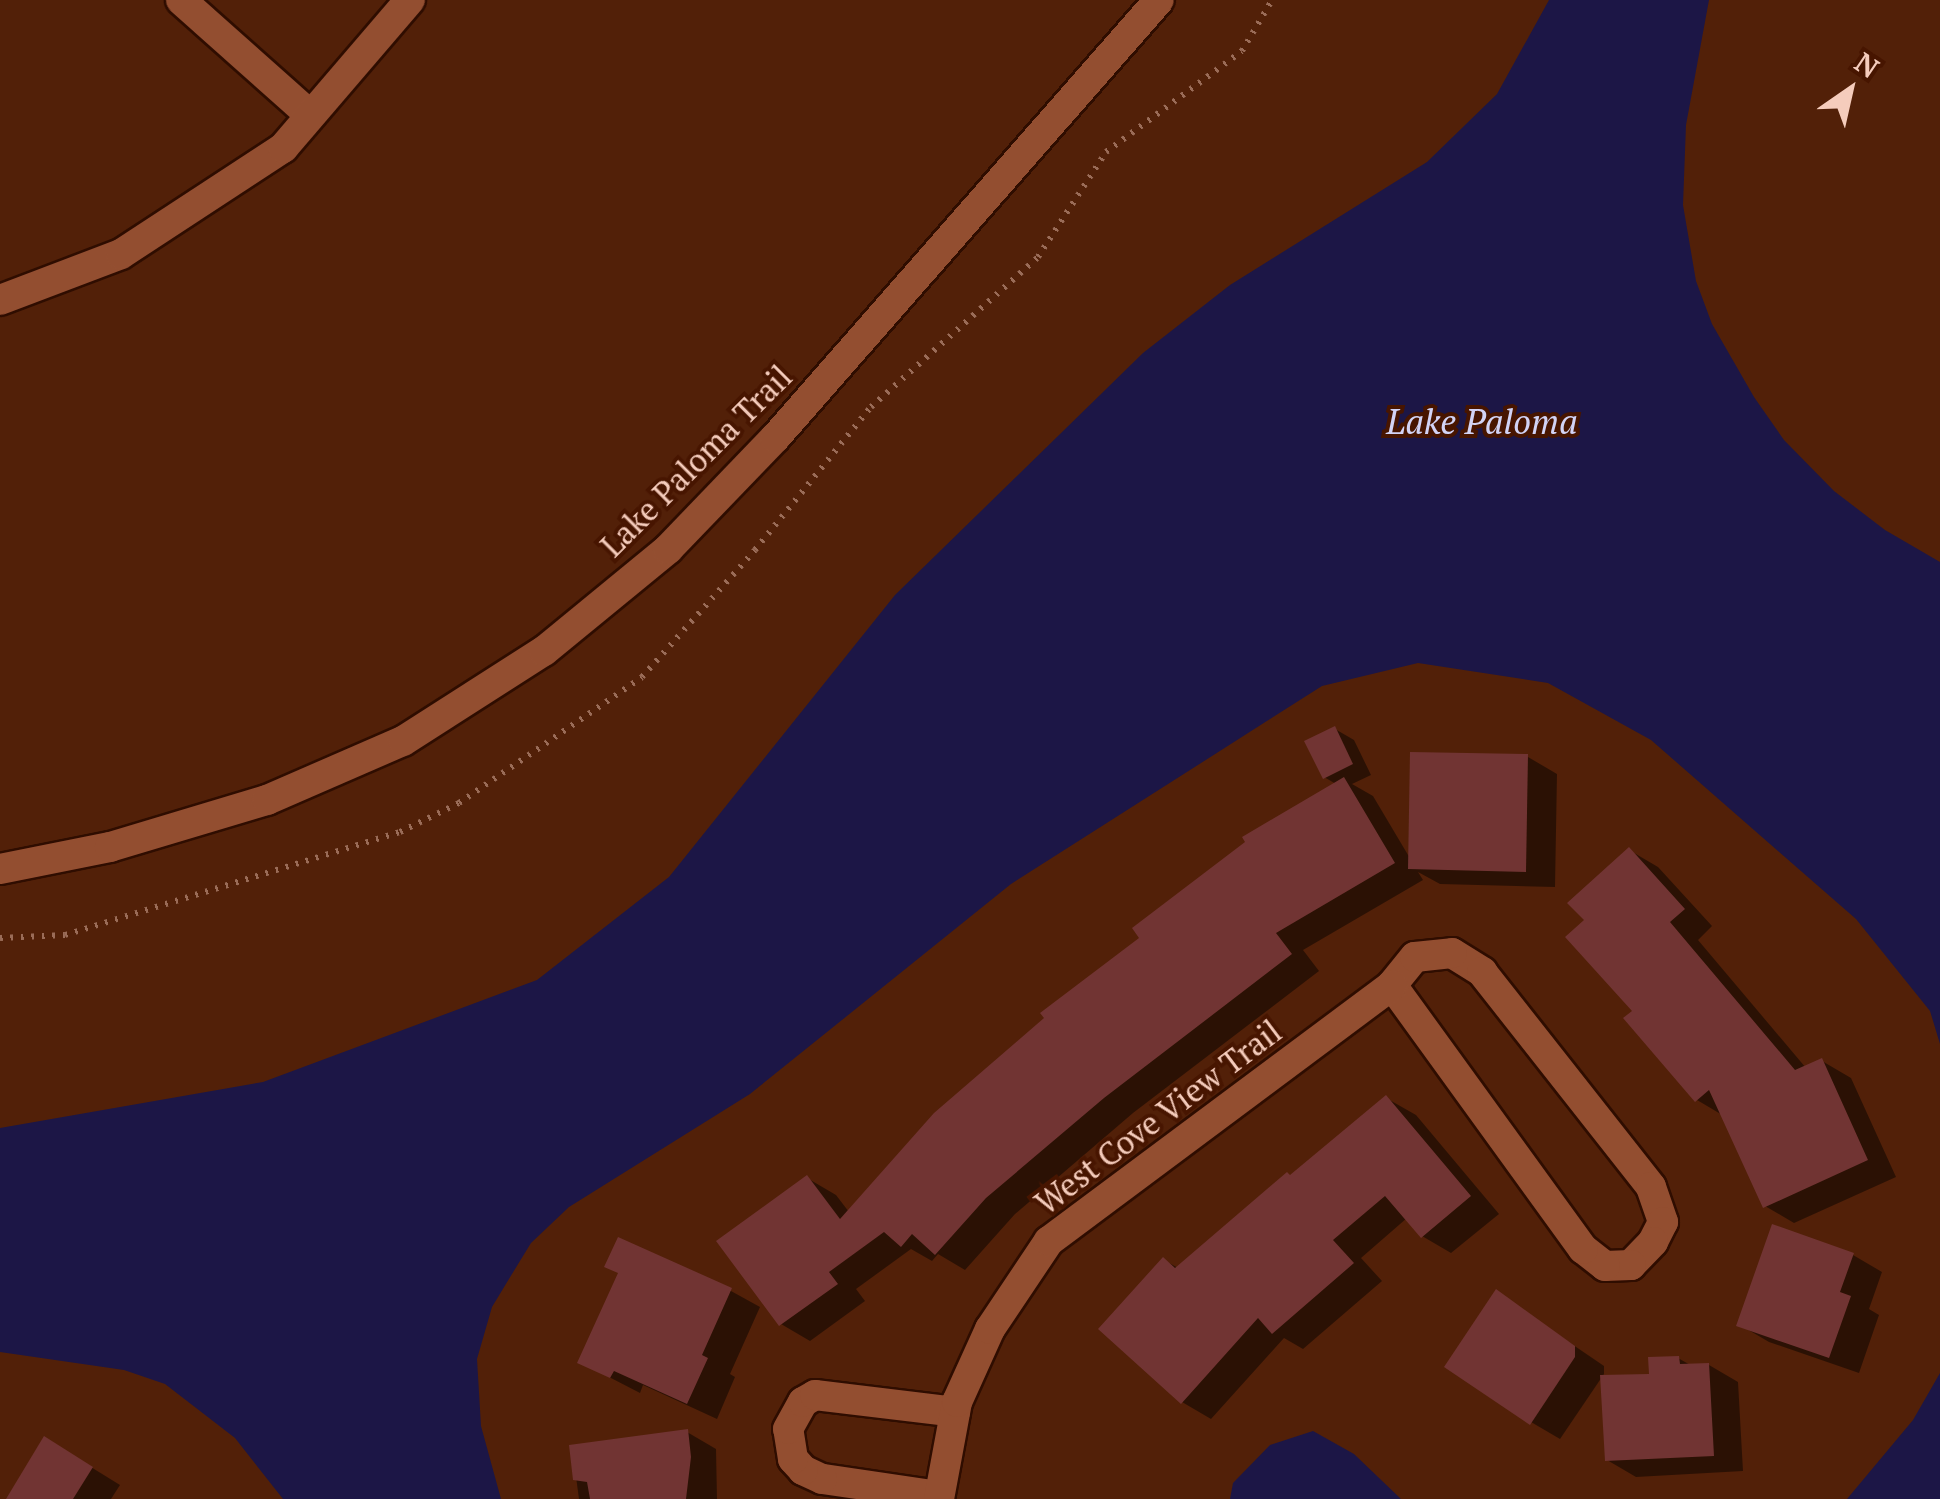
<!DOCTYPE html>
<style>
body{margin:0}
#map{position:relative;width:1940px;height:1499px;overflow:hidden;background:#522008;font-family:"PT Serif",serif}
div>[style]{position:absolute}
.water>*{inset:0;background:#1c1646}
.shadow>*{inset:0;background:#0007}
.building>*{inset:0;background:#713433}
.path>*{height:6px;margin-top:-3px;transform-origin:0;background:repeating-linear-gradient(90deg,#9a6c58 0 2.5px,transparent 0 10.5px)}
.roads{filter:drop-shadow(2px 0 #2f0d00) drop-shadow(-2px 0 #2f0d00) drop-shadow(0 2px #2f0d00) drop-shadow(0 -2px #2f0d00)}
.minor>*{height:30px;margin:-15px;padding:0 15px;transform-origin:15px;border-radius:15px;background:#934e30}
span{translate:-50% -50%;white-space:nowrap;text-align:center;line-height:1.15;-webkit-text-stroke:8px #471500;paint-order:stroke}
.street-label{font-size:32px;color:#f5ccbc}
.water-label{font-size:35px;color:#d2d3f5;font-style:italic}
.north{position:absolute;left:1800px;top:40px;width:100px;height:100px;-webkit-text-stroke:8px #471500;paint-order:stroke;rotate:34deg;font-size:28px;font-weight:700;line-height:40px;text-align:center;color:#f5ccbc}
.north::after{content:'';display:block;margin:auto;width:35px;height:45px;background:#f5ccbc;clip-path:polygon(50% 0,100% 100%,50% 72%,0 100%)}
</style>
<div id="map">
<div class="water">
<div style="clip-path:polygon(1549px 0,1709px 0,1686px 125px,1683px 205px,1696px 281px,1712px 324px,1754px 397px,1784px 440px,1834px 491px,1885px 530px,1940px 562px,1940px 1044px,1930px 1011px,1856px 919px,1651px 740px,1548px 683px,1418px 663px,1322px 686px,1011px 884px,750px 1094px,569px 1207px,531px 1243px,512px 1274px,492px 1307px,477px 1359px,481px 1426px,501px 1499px,283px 1499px,235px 1438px,165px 1384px,124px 1370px,0 1352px,0 1128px,263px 1082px,537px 980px,669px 877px,895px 595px,1143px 353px,1230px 285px,1427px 162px,1497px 94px)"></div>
<div style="clip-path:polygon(1940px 1373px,1940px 1499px,1847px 1499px,1913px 1420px)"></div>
<div style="clip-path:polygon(1313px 1431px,1354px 1454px,1401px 1499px,1230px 1499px,1233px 1483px,1270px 1445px)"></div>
</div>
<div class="shadow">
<div style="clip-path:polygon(1335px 729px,1354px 740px,1371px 775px,1352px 784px,1373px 796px,1411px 860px,1528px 757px,1557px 774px,1555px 887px,1440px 884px,1418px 872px,1423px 880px,1303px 950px,1319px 971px,1133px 1113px,1015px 1214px,965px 1270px,938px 1254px,932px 1261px,911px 1249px,856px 1289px,865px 1301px,810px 1341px,781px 1324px,807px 1178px,836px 1195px,849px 1212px,1336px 784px,1324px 777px)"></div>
<div style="clip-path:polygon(1629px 850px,1658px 867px,1712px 926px,1698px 940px,1806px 1068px,1822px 1061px,1851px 1078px,1896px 1177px,1794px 1223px,1765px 1206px,1724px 1116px,1697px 1100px,1635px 1011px,1587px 920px)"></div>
<div style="clip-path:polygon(1386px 1098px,1416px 1115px,1499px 1214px,1451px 1253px,1422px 1236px,1407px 1218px,1361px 1258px,1382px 1281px,1303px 1349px,1284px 1338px,1211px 1419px,1182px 1402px,1164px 1260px,1178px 1268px)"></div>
<div style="clip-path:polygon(1853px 1255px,1882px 1272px,1869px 1309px,1879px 1315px,1859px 1373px,1769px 1342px,1740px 1325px)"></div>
<div style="clip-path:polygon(620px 1274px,731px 1291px,760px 1307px,730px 1374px,735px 1377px,717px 1419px,643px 1385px,640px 1393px,580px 1362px)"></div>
<div style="clip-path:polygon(1497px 1293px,1604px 1366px,1604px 1374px,1560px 1439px,1531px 1422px)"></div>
<div style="clip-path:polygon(1678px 1358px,1692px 1366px,1709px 1365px,1738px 1382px,1743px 1471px,1636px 1477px,1607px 1460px,1651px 1376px)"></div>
<div style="clip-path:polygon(687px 1432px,716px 1449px,717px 1499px,579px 1499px,572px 1447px)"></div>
<div style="clip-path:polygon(73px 1456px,120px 1485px,111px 1499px,9px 1499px)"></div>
</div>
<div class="building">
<div style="clip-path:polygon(1335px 726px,1353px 764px,1323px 779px,1304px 741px)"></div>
<div style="clip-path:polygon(1410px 752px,1528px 754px,1526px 872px,1408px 869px)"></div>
<div style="clip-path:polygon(1344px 777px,1395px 863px,1276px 933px,1292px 954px,1104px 1098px,986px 1198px,935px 1255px,912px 1234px,901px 1247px,884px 1232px,829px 1272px,838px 1284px,779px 1326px,716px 1241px,807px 1175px,840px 1219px,934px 1113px,1044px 1018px,1040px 1013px,1139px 938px,1132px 928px,1245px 842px,1242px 837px)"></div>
<div style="clip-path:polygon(1629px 847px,1685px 909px,1670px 922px,1795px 1070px,1822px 1058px,1868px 1160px,1763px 1208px,1709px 1090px,1695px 1102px,1623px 1018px,1632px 1011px,1565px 937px,1584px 920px,1567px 903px)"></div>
<div style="clip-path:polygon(1386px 1095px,1471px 1196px,1421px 1238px,1385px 1196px,1333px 1240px,1354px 1263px,1272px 1334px,1258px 1318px,1181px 1404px,1098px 1329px,1163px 1257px,1175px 1268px,1287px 1172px,1290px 1175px)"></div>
<div style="clip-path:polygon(1772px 1224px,1854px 1253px,1840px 1292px,1851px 1296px,1829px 1358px,1736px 1326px)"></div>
<div style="clip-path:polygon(618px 1237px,732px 1288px,702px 1355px,708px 1358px,687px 1404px,614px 1371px,610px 1378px,577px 1363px,618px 1273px,604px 1267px)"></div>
<div style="clip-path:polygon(1496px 1289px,1575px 1346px,1575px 1357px,1530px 1425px,1444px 1367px)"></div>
<div style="clip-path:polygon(1679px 1356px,1680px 1364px,1709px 1363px,1714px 1456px,1605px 1461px,1600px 1375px,1649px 1374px,1648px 1357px)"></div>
<div style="clip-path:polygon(688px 1429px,691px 1457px,686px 1499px,590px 1499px,587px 1482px,573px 1480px,569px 1445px)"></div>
<div style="clip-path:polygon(44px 1436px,93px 1467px,73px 1499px,6px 1499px)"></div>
</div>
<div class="path">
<div style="left:0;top:938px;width:65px;rotate:-2.6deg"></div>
<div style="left:65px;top:935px;width:350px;rotate:-17.1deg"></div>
<div style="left:400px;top:832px;width:66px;rotate:-26.2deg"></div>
<div style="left:459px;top:803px;width:222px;rotate:-34.5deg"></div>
<div style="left:642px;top:677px;width:170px;rotate:-48.3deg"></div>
<div style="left:755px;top:550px;width:184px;rotate:-51deg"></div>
<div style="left:871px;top:407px;width:224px;rotate:-41.9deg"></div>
<div style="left:1038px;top:257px;width:125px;rotate:-57.1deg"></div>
<div style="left:1106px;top:152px;width:169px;rotate:-36.6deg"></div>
<div style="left:1242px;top:51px;width:59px;rotate:-59.5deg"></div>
</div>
<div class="roads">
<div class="minor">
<div style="left:181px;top:0;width:173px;rotate:41.7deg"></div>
<div style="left:0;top:300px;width:129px;rotate:-20.8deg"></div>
<div style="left:121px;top:254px;width:194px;rotate:-33.2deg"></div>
<div style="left:283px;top:148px;width:195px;rotate:-49.4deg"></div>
<div style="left:0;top:869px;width:112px;rotate:-11.3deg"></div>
<div style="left:110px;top:847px;width:164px;rotate:-16.7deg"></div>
<div style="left:267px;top:800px;width:148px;rotate:-23.5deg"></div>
<div style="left:403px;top:741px;width:167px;rotate:-32.6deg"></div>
<div style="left:544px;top:651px;width:161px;rotate:-39.4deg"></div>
<div style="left:668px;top:549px;width:154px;rotate:-46.1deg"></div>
<div style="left:775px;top:438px;width:582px;rotate:-48.76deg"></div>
<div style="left:1452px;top:953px;width:36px;rotate:32deg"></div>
<div style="left:1482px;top:972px;width:273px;rotate:51.8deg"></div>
<div style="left:1651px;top:1187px;width:37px;rotate:71deg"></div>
<div style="left:1663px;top:1222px;width:22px;rotate:117deg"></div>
<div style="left:1653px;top:1242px;width:32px;rotate:134deg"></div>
<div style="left:1631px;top:1265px;width:26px;rotate:178deg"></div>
<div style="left:1605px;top:1266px;width:28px;rotate:-142deg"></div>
<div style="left:1583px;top:1249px;width:326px;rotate:-125.9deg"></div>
<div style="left:1392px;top:985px;width:36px;rotate:-51deg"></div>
<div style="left:1415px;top:957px;width:37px;rotate:-6deg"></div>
<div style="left:939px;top:1496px;width:118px;rotate:-171.7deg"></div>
<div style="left:822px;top:1479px;width:21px;rotate:-155deg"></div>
<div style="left:803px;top:1470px;width:15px;rotate:-132deg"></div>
<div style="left:793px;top:1459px;width:30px;rotate:-99deg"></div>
<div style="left:788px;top:1429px;width:31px;rotate:-61deg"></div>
<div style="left:803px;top:1402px;width:14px;rotate:-30deg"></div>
<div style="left:815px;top:1395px;width:141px;rotate:6.9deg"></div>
<div style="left:939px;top:1499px;width:99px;rotate:-79.5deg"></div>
<div style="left:957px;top:1402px;width:80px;rotate:-65.7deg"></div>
<div style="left:990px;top:1329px;width:106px;rotate:-56.2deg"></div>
<div style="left:1049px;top:1241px;width:428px;rotate:-36.7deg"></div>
</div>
</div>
<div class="street-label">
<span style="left:696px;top:461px;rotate:-45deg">Lake Paloma Trail</span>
<span style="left:1158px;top:1117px;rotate:-37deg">West Cove View Trail</span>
</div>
<div class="water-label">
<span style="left:1482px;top:421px">Lake Paloma</span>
</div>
<div class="north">N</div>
</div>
